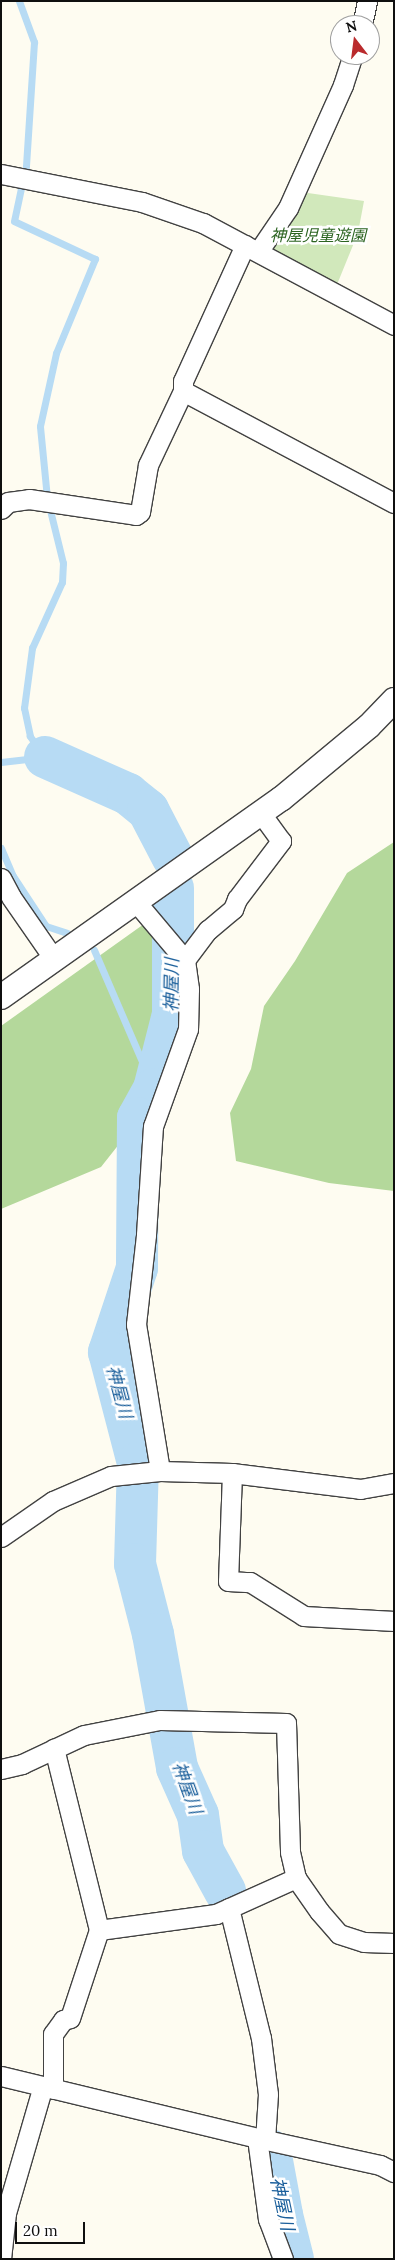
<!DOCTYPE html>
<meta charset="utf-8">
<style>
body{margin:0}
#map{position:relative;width:395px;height:2260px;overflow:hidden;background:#fefcf1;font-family:Lora,"Noto Sans JP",serif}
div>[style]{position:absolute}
.green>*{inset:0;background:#d1e8bb}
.forest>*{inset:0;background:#b4d89b}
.stream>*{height:7px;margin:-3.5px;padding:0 3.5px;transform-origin:3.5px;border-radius:3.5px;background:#b7dbf4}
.river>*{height:42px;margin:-21px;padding:0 21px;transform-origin:21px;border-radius:21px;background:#b7dbf4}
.roads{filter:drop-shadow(1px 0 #424242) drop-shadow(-1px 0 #424242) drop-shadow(0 1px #424242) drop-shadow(0 -1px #424242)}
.minor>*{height:19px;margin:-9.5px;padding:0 9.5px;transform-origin:9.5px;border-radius:9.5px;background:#fff}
.tertiary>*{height:24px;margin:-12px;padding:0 12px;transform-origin:12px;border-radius:12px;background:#fff}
span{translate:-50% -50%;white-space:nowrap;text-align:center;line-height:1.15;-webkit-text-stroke:5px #fff;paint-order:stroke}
.park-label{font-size:16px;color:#2c6421;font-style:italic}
.water-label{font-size:18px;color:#1c609c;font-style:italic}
.frame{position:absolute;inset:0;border:2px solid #0f0f0f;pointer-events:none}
.north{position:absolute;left:330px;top:15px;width:50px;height:50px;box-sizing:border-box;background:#fff;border:1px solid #9f9f9f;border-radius:50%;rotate:345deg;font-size:14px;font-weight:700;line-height:20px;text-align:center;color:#0f0f0f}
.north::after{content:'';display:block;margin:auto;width:18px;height:22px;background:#ba2b2d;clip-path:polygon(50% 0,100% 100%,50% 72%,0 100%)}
.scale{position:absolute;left:15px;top:2222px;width:70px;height:22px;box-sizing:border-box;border:2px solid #0f0f0f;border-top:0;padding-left:6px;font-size:15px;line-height:18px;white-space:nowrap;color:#0f0f0f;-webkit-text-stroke:4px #fff;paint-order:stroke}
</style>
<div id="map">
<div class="green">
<div style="clip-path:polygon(301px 192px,364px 201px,358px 233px,336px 287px,271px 254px,269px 245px)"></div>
</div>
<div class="forest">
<div style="clip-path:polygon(394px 842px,394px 1191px,329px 1183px,236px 1161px,230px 1113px,251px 1069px,264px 1006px,295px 961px,347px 873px)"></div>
<div style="clip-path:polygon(165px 909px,184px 926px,180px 985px,183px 1025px,146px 1110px,101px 1167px,1px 1209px,1px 1026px)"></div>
</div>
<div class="stream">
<div style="left:19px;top:1px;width:44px;rotate:69.9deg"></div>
<div style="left:34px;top:42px;width:125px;rotate:93.7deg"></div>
<div style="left:1px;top:762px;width:44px;rotate:-6.5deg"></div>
<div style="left:45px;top:757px;width:26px;rotate:-126deg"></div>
<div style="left:30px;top:736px;width:29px;rotate:-102deg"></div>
<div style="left:24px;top:708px;width:61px;rotate:-82.4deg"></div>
<div style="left:32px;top:648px;width:72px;rotate:-65.6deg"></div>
<div style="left:62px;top:582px;width:19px;rotate:-87deg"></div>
<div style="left:63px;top:563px;width:67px;rotate:-103.8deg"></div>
<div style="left:47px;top:498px;width:72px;rotate:-95.6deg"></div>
<div style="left:40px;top:426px;width:75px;rotate:-77.6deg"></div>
<div style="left:56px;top:353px;width:102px;rotate:-67.5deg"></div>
<div style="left:95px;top:259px;width:89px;rotate:-154.9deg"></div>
<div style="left:14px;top:221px;width:33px;rotate:-78deg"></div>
<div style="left:1px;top:848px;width:30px;rotate:67deg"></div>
<div style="left:13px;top:876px;width:60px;rotate:56.6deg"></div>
<div style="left:46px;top:926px;width:22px;rotate:18deg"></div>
<div style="left:94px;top:950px;width:151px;rotate:66.7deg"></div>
</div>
<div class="river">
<div style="left:45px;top:757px;width:91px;rotate:24deg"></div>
<div style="left:128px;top:794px;width:26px;rotate:39deg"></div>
<div style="left:148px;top:810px;width:54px;rotate:62.5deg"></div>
<div style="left:173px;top:888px;width:126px;rotate:90deg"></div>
<div style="left:173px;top:1014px;width:77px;rotate:104.2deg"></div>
<div style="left:154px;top:1089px;width:33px;rotate:119deg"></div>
<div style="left:138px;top:1118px;width:150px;rotate:90.4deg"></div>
<div style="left:137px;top:1268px;width:89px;rotate:108.4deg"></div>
<div style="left:109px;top:1352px;width:115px;rotate:75.4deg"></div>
<div style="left:138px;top:1463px;width:101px;rotate:91.7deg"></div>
<div style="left:135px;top:1564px;width:72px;rotate:75.6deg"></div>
<div style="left:153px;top:1634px;width:136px;rotate:79.8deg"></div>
<div style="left:177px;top:1768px;width:51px;rotate:65.9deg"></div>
<div style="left:198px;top:1815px;width:36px;rotate:82deg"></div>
<div style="left:203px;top:1851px;width:46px;rotate:61.2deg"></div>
<div style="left:270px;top:2150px;width:66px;rotate:79.5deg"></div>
<div style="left:282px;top:2215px;width:45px;rotate:76deg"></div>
</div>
<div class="roads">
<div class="minor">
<div style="left:362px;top:25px;width:25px;rotate:-78deg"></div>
<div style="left:1px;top:174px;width:144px;rotate:11.2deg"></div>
<div style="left:142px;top:202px;width:65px;rotate:19deg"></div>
<div style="left:203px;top:223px;width:217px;rotate:28.1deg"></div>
<div style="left:245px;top:245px;width:149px;rotate:114.5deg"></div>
<div style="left:183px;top:381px;width:10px;rotate:90deg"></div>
<div style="left:183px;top:391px;width:239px;rotate:28deg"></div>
<div style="left:258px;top:252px;width:53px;rotate:-55.7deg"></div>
<div style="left:288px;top:208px;width:135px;rotate:-65.9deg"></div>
<div style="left:343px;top:85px;width:32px;rotate:-72deg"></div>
<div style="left:1px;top:509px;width:10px;rotate:-45deg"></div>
<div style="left:8px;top:502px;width:21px;rotate:-8deg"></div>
<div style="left:29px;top:499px;width:108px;rotate:8.5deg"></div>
<div style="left:136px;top:515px;width:5px;rotate:-37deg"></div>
<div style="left:140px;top:512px;width:48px;rotate:-80.3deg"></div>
<div style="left:148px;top:465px;width:82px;rotate:-64.7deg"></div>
<div style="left:1px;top:878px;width:21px;rotate:62deg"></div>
<div style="left:11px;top:897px;width:75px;rotate:55.3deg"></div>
<div style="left:136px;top:902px;width:76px;rotate:49.8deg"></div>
<div style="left:185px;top:960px;width:29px;rotate:82deg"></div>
<div style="left:189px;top:989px;width:40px;rotate:91.4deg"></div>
<div style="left:188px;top:1029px;width:103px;rotate:109.8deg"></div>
<div style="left:153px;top:1126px;width:109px;rotate:93.7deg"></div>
<div style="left:146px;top:1235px;width:90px;rotate:96.4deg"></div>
<div style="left:136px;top:1324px;width:149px;rotate:80.7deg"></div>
<div style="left:185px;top:960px;width:38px;rotate:-53deg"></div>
<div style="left:208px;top:930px;width:33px;rotate:-40deg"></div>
<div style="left:233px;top:909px;width:11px;rotate:-68deg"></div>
<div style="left:237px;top:899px;width:73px;rotate:-52.8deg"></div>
<div style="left:281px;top:841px;width:34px;rotate:-126deg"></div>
<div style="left:232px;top:1473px;width:108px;rotate:92.1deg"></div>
<div style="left:228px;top:1581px;width:22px;rotate:3deg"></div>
<div style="left:250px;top:1582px;width:64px;rotate:32.2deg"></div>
<div style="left:304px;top:1616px;width:90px;rotate:3.2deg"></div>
<div style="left:1px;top:1537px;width:63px;rotate:-34.7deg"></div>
<div style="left:53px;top:1501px;width:63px;rotate:-23.3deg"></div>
<div style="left:111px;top:1476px;width:49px;rotate:-5.8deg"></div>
<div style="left:160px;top:1471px;width:72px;rotate:1.6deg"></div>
<div style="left:232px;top:1473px;width:129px;rotate:7.1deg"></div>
<div style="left:360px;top:1489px;width:35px;rotate:-10deg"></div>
<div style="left:1px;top:1769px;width:22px;rotate:-13deg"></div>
<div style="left:22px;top:1764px;width:68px;rotate:-25.1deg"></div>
<div style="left:84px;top:1735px;width:77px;rotate:-11.2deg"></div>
<div style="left:160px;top:1720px;width:126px;rotate:1.4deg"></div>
<div style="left:286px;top:1723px;width:129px;rotate:88.2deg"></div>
<div style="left:290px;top:1852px;width:27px;rotate:77deg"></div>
<div style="left:296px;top:1878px;width:40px;rotate:55.1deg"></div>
<div style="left:319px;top:1911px;width:30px;rotate:49deg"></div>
<div style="left:339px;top:1934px;width:26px;rotate:18deg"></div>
<div style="left:364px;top:1942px;width:30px;rotate:2deg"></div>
<div style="left:229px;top:1908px;width:134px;rotate:76.2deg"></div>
<div style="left:261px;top:2038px;width:56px;rotate:82.9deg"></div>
<div style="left:268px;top:2094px;width:46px;rotate:93.7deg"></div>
<div style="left:99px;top:1930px;width:118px;rotate:-7.8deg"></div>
<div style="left:216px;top:1914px;width:88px;rotate:-24.2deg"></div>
<div style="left:1px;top:2076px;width:263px;rotate:13.6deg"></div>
<div style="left:257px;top:2138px;width:126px;rotate:12.4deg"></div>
<div style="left:380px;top:2165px;width:16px;rotate:27deg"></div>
<div style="left:53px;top:2089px;width:55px;rotate:-90deg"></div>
<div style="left:53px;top:2034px;width:17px;rotate:-54deg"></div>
<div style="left:63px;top:2020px;width:7px;rotate:-16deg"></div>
<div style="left:70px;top:2018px;width:93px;rotate:-71.8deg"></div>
<div style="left:99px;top:1930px;width:187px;rotate:-103.9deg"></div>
<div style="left:257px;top:2138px;width:82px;rotate:82.3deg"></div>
<div style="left:268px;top:2219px;width:43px;rotate:69.4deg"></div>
<div style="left:1px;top:2259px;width:46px;rotate:-83.8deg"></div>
<div style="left:6px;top:2213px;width:132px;rotate:-73.8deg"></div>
</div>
<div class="tertiary">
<div style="left:1px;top:997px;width:343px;rotate:-35.3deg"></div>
<div style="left:281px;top:799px;width:114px;rotate:-39.7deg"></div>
<div style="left:369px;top:726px;width:36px;rotate:-46deg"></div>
</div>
</div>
<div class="park-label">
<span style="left:318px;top:235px">神屋児童遊園</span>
</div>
<div class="water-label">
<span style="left:172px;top:985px;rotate:-89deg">神屋川</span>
<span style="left:119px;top:1392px;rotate:75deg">神屋川</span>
<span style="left:187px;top:1788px;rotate:70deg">神屋川</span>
<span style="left:282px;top:2204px;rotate:78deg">神屋川</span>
</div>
<div class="frame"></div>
<div class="north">N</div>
<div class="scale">20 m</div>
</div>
